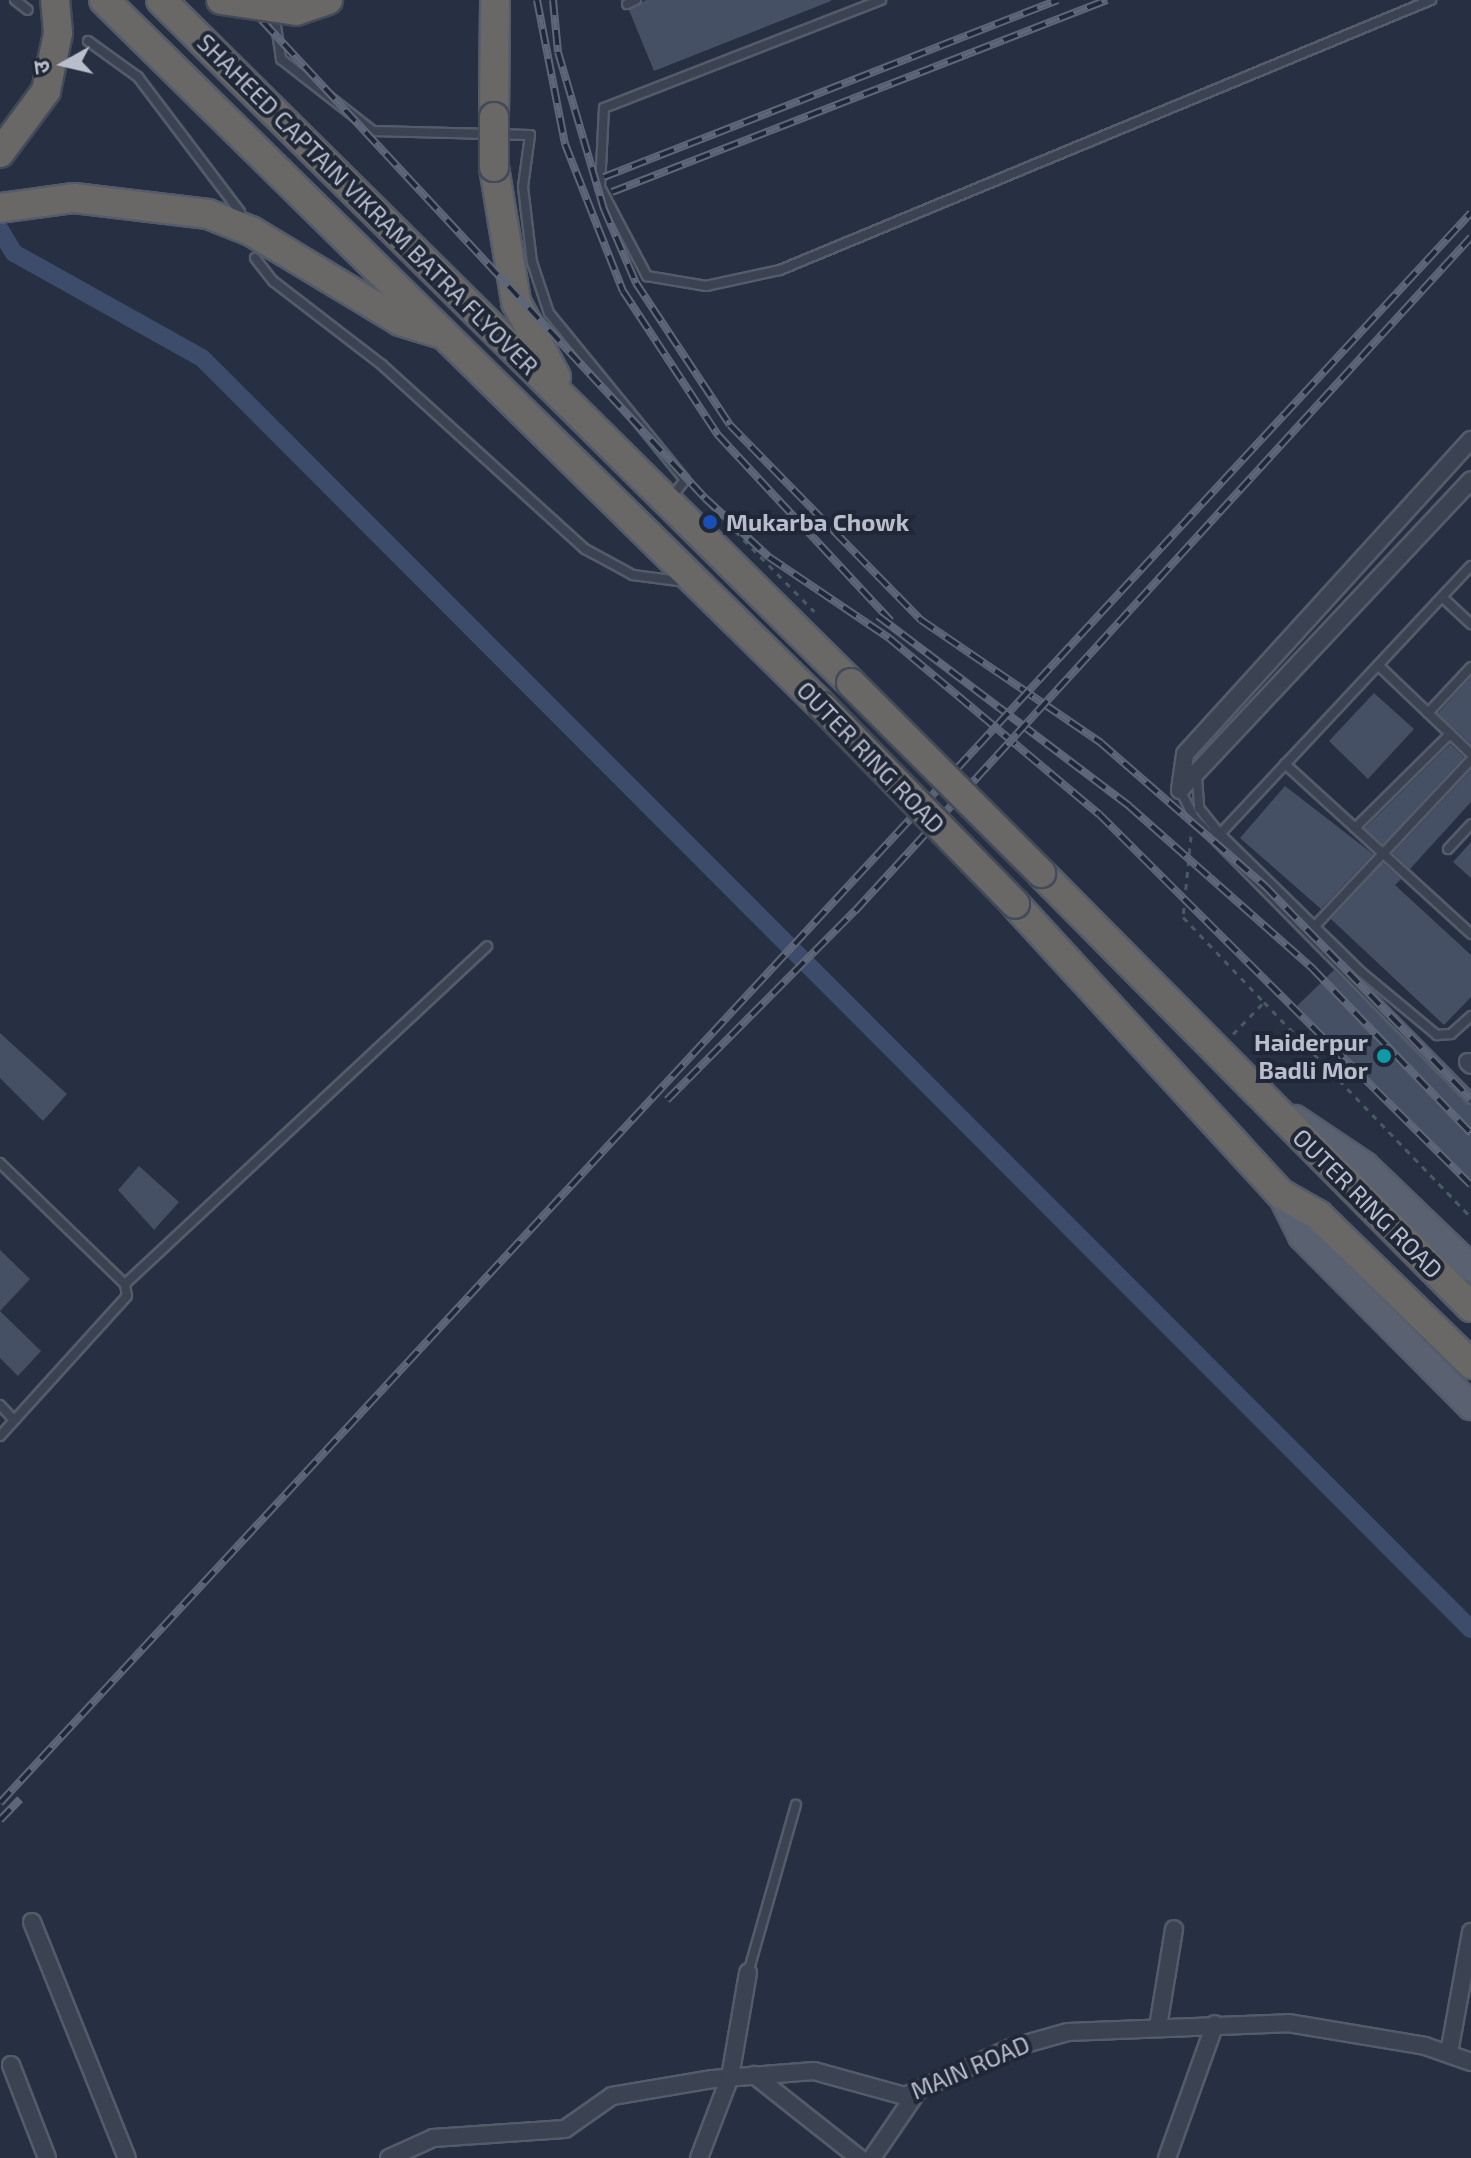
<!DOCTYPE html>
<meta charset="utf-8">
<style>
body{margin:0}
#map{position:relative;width:1471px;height:2158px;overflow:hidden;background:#273042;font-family:"Exo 2","Noto Sans Devanagari",sans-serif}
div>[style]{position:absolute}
.canal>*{height:18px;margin:-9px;padding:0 9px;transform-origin:9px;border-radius:9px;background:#3d4c6b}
.building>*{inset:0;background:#465064}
.path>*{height:3px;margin-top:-1.5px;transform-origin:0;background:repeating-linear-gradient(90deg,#475b60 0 6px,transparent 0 12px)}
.roads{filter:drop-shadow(2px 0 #545b69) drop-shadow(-2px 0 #545b69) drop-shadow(0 2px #545b69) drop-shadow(0 -2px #545b69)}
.service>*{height:8px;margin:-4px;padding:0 4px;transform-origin:4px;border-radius:4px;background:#3b4352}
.minor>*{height:16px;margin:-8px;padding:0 8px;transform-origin:8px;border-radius:8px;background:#3b4352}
.primary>*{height:26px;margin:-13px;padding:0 13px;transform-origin:13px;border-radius:13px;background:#5a6272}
.trunk>*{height:28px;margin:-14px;padding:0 14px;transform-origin:14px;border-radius:14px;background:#696866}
.rail>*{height:8px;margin-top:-4px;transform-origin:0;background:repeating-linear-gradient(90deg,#202837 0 15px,#5e6779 0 30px);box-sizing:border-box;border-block:2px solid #5e6779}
.bridges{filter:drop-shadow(2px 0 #434b59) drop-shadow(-2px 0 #434b59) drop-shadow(0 2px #434b59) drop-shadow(0 -2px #434b59)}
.trunk-bridge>*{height:28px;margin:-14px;padding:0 14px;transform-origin:14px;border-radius:14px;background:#696866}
.dots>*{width:22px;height:22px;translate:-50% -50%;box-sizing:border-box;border:4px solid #202837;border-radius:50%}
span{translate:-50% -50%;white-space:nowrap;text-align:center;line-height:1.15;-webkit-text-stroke:8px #202837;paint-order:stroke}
.street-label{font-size:24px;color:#b9becc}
.poi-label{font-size:24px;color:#b9becc;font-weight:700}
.left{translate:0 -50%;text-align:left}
.right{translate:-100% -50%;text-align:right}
.north{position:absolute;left:24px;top:24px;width:80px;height:80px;-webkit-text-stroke:6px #202837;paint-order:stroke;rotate:262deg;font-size:22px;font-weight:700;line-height:32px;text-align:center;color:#b9becc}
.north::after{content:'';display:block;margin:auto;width:28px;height:36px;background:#b9becc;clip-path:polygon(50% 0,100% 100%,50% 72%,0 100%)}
</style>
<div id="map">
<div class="canal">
<div style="left:0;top:230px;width:27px;rotate:59deg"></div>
<div style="left:14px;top:253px;width:215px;rotate:29.2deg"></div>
<div style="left:202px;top:358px;width:1796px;rotate:45.05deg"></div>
</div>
<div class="building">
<div style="clip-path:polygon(646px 0,831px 0,831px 1px,654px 71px,629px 10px)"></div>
<div style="clip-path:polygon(1471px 677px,1471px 744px,1438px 713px)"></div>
<div style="clip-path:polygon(1374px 693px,1414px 729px,1368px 779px,1329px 741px)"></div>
<div style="clip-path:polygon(1450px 744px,1464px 757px,1383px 844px,1365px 828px)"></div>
<div style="clip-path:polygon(1471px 770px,1471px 802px,1410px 869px,1393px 853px)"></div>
<div style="clip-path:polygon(1285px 786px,1373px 854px,1321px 909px,1240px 838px)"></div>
<div style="clip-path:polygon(1471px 842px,1471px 878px,1453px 862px)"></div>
<div style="clip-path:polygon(1383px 863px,1401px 879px,1395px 885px,1471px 955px,1471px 997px,1444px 1025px,1331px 919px)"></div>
<div style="clip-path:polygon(1334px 970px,1471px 1106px,1471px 1187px,1297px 1006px)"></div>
<div style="clip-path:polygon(0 1033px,67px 1094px,43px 1121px,0 1078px)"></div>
<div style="clip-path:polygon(139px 1166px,179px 1202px,154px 1230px,118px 1190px)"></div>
<div style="clip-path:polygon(0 1250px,30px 1279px,0 1311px)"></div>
<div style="clip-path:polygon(0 1311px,41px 1351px,18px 1376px,0 1358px)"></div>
</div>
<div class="path">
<div style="left:693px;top:488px;width:173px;rotate:45.5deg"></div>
<div style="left:1191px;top:836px;width:81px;rotate:95.6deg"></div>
<div style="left:1183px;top:917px;width:117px;rotate:46.4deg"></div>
<div style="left:1233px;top:1034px;width:45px;rotate:-45.9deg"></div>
<div style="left:1264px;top:1002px;width:298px;rotate:46.1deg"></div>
</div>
<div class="roads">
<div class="service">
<div style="left:15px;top:0;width:16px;rotate:38deg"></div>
<div style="left:881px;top:0;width:297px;rotate:158.7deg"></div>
<div style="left:604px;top:108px;width:79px;rotate:92.9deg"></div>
<div style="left:600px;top:187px;width:101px;rotate:62.2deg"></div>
<div style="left:647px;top:276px;width:60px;rotate:9.6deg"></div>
<div style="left:706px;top:286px;width:76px;rotate:-12.2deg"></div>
<div style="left:780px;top:270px;width:705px;rotate:-22.53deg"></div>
<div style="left:627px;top:4px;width:10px;rotate:-24deg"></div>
<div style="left:274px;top:13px;width:47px;rotate:81.3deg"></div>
<div style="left:281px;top:59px;width:117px;rotate:38deg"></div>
<div style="left:373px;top:131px;width:157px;rotate:1.5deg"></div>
<div style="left:530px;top:135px;width:52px;rotate:97.7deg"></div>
<div style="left:523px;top:187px;width:76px;rotate:83.2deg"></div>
<div style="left:532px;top:262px;width:54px;rotate:71.6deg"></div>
<div style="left:549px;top:313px;width:215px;rotate:50.8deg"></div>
<div style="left:685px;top:480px;width:23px;rotate:128deg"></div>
<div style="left:88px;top:41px;width:62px;rotate:35.8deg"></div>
<div style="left:138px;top:77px;width:169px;rotate:52.9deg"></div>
<div style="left:255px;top:258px;width:29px;rotate:52deg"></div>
<div style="left:273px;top:281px;width:138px;rotate:37.6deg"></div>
<div style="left:382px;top:365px;width:274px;rotate:42.2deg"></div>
<div style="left:585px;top:549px;width:55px;rotate:28.4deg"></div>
<div style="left:633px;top:575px;width:53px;rotate:7.5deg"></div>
<div style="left:1442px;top:597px;width:40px;rotate:43deg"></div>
<div style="left:1378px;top:665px;width:129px;rotate:43.7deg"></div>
<div style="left:1428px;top:713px;width:63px;rotate:-46.9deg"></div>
<div style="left:1285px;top:764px;width:252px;rotate:42.4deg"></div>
<div style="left:1197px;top:776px;width:32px;rotate:86deg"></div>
<div style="left:1199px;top:808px;width:33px;rotate:51deg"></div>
<div style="left:1220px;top:834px;width:197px;rotate:44.4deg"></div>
<div style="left:1361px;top:972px;width:99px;rotate:39.7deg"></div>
<div style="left:1437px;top:1035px;width:14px;rotate:-4deg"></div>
<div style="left:1451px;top:1034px;width:27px;rotate:-42deg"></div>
<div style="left:1180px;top:790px;width:31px;rotate:63deg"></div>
<div style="left:1194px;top:818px;width:395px;rotate:45.4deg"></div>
<div style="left:1355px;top:828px;width:134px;rotate:-44.7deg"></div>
<div style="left:1220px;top:834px;width:367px;rotate:-46.9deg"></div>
<div style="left:1448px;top:849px;width:34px;rotate:-47deg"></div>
<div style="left:1314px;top:927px;width:229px;rotate:-46.8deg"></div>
<div style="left:0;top:1163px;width:174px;rotate:44.1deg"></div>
<div style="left:125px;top:1284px;width:12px;rotate:81deg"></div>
<div style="left:127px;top:1296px;width:189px;rotate:132.2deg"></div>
<div style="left:125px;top:1284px;width:495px;rotate:-43deg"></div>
<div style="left:0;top:1405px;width:21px;rotate:47deg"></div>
<div style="left:748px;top:1973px;width:175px;rotate:-74.1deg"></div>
</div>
<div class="minor">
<div style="left:1180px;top:790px;width:36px;rotate:-82deg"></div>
<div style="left:1185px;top:754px;width:425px;rotate:-47.7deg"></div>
<div style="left:1180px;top:790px;width:425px;rotate:-46.8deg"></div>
<div style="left:1468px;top:1062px;width:4px;rotate:45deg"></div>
<div style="left:32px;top:1922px;width:254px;rotate:68.1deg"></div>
<div style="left:1158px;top:2027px;width:99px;rotate:-80.7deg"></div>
<div style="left:1449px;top:2053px;width:123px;rotate:-79.7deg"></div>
<div style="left:11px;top:2065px;width:100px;rotate:68.8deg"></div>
<div style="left:754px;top:2075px;width:134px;rotate:38.3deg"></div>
<div style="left:389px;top:2158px;width:48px;rotate:-24.4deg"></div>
<div style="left:433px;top:2138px;width:132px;rotate:-3.9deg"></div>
<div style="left:565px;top:2129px;width:57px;rotate:-35.1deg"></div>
<div style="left:612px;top:2096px;width:102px;rotate:-9.6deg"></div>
<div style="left:713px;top:2079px;width:101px;rotate:-4.5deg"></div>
<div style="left:814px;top:2071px;width:94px;rotate:15.4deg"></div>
<div style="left:905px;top:2096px;width:116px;rotate:-24.4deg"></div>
<div style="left:1011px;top:2048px;width:59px;rotate:-15.7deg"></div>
<div style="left:1068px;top:2032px;width:220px;rotate:-2.3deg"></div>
<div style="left:1288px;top:2023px;width:139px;rotate:9.5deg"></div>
<div style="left:1425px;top:2046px;width:49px;rotate:19.2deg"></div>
<div style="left:699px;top:2158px;width:87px;rotate:-69.1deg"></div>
<div style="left:730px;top:2077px;width:106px;rotate:-80.2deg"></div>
<div style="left:872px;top:2158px;width:80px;rotate:-55.7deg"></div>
<div style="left:1167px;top:2158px;width:142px;rotate:-70.3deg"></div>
</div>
<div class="primary">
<div style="left:1295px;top:1119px;width:84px;rotate:33.9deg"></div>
<div style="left:1365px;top:1166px;width:147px;rotate:43.9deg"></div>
<div style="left:1281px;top:1194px;width:47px;rotate:63.4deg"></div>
<div style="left:1302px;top:1236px;width:240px;rotate:45.2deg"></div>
</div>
<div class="trunk">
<div style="left:104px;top:0;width:1008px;rotate:44.52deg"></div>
<div style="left:161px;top:0;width:971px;rotate:44.71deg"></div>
<div style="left:494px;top:117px;width:117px;rotate:-89.5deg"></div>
<div style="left:494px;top:167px;width:137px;rotate:80.7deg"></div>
<div style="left:516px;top:302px;width:85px;rotate:61.9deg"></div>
<div style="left:0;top:208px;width:75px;rotate:-7.7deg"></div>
<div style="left:74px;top:198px;width:135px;rotate:6.8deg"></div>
<div style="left:208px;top:214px;width:46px;rotate:21.6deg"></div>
<div style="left:251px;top:231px;width:174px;rotate:31.1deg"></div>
<div style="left:400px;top:321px;width:41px;rotate:17.1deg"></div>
<div style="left:1041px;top:873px;width:611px;rotate:45.27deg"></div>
<div style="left:1015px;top:904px;width:394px;rotate:47.5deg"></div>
<div style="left:1281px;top:1194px;width:43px;rotate:29.6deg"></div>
<div style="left:1318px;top:1215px;width:214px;rotate:44.2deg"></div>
</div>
</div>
<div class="rail">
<div style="left:243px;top:0;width:679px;rotate:47.15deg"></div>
<div style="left:705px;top:498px;width:87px;rotate:42.7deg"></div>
<div style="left:769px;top:557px;width:145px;rotate:34deg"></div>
<div style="left:889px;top:638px;width:274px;rotate:40deg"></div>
<div style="left:1099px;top:814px;width:525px;rotate:44.92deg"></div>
<div style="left:537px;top:0;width:147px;rotate:79deg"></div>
<div style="left:565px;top:144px;width:158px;rotate:68.5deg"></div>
<div style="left:623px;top:291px;width:173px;rotate:56.6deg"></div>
<div style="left:718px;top:435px;width:254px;rotate:47.1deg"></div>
<div style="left:553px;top:0;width:52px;rotate:84.5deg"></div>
<div style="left:558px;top:52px;width:164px;rotate:73.7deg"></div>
<div style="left:604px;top:209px;width:81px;rotate:66.6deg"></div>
<div style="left:636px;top:283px;width:170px;rotate:56.5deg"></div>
<div style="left:730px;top:425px;width:273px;rotate:45.6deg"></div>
<div style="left:921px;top:620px;width:218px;rotate:34.3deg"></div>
<div style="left:1101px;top:743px;width:218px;rotate:41.1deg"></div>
<div style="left:1265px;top:886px;width:296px;rotate:46deg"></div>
<div style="left:604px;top:177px;width:487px;rotate:-21.3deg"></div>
<div style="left:612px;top:192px;width:531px;rotate:-21.2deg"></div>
<div style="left:878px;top:616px;width:315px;rotate:37.1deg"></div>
<div style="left:1129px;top:806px;width:246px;rotate:41.5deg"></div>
<div style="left:1313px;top:969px;width:228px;rotate:46.1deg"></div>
<div style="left:667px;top:1100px;width:267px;rotate:-45.2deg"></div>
<div style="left:855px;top:911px;width:913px;rotate:-47.57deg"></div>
<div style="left:0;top:1803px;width:2166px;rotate:-47.23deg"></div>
<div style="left:0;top:1820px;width:29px;rotate:-46deg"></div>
</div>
<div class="bridges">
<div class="trunk-bridge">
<div style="left:221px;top:0;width:76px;rotate:8.3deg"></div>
<div style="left:296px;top:11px;width:34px;rotate:-19deg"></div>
<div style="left:0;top:153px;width:77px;rotate:-53.4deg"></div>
<div style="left:46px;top:91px;width:59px;rotate:-78.3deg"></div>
<div style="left:58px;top:33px;width:33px;rotate:-95deg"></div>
<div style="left:494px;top:167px;width:50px;rotate:-90deg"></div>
<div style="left:851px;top:683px;width:269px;rotate:45deg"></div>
<div style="left:823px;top:707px;width:275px;rotate:45.7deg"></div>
</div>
</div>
<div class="dots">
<div style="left:710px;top:522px;background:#1a4fb4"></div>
<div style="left:1384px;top:1056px;background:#0f9aa8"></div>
</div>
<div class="street-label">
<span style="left:368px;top:204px;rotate:45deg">SHAHEED CAPTAIN VIKRAM BATRA FLYOVER</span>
<span style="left:871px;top:757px;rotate:46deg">OUTER RING ROAD</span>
<span style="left:1368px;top:1203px;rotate:45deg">OUTER RING ROAD</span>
<span style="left:970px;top:2067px;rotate:-23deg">MAIN ROAD</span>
</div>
<div class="poi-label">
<span class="left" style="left:726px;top:522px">Mukarba Chowk</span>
<span class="right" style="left:1368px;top:1056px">Haiderpur<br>Badli Mor</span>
</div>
<div class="north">उ</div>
</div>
